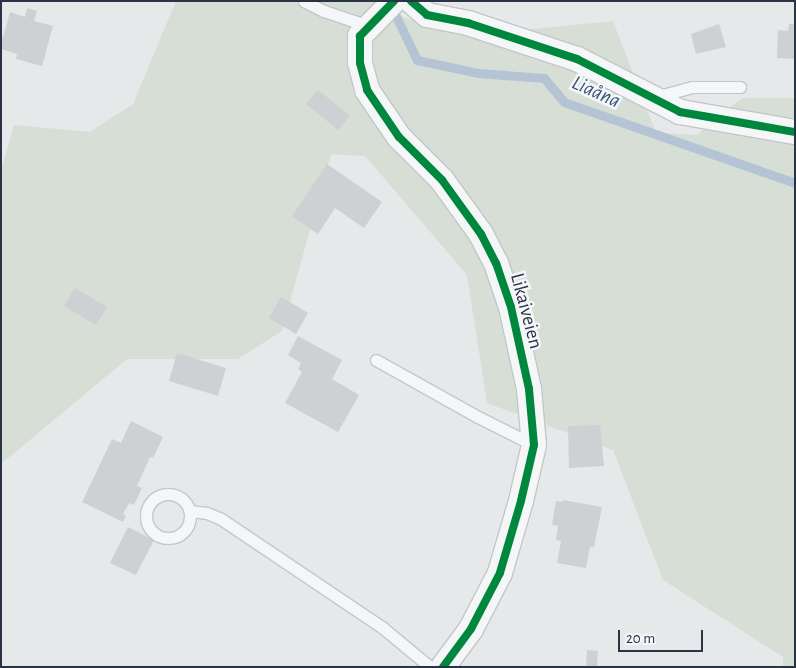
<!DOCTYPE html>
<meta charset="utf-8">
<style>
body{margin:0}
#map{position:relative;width:796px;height:668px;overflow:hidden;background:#e6e8ea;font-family:"Alegreya Sans",sans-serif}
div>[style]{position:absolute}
.green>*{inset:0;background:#d6ded6}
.stream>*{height:9px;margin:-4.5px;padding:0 4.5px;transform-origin:4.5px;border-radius:4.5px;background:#b4c4d5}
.building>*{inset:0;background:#ced0d3}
.roads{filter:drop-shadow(1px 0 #c4c6c8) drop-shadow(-1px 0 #c4c6c8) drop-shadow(0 1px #c4c6c8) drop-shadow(0 -1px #c4c6c8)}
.service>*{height:11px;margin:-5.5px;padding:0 5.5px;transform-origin:5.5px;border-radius:5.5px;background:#f5f6f7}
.service>.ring{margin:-5.5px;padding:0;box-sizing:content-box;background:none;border:11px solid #f5f6f7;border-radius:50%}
.minor>*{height:24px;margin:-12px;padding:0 12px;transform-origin:12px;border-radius:12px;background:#f5f6f7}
.cycleway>*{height:8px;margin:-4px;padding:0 4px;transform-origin:4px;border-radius:4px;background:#00873e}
span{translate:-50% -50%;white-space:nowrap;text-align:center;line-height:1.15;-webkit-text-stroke:5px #f4f6f9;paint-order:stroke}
.street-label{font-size:20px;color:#2b3445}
.water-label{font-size:21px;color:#34527a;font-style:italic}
.frame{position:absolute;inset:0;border:2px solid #2b3445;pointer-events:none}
.scale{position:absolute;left:618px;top:630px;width:85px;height:22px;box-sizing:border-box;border:2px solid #2b3445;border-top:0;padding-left:6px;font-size:15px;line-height:18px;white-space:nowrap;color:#2b3445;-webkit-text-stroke:4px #f4f6f9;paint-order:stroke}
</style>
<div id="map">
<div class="green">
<div style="clip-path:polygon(176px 1px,378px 1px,375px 6px,430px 27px,494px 33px,613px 21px,656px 133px,697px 135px,742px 98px,795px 98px,795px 667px,783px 667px,783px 657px,663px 580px,613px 450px,487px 403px,467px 275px,365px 156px,331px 154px,282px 331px,238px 359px,127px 359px,1px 464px,1px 171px,14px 125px,90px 132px,133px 104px)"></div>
</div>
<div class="stream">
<div style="left:391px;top:6px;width:60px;rotate:64.3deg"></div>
<div style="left:417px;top:60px;width:62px;rotate:12deg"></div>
<div style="left:478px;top:73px;width:66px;rotate:4.3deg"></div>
<div style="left:544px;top:78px;width:31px;rotate:50deg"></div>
<div style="left:564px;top:102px;width:245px;rotate:19.3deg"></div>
</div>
<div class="building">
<div style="clip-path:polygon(27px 8px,37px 11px,34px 21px,53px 26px,42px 66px,16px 59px,17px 54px,1px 49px,1px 36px,3px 37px,10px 12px,25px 17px)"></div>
<div style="clip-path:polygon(719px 24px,726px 47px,696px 54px,691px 34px)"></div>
<div style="clip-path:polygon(789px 24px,795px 24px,795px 59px,777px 58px,778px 30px,788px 31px)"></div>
<div style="clip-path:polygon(318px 90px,350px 116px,338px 130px,306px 104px)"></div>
<div style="clip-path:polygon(327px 164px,382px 202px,364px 228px,335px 208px,318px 234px,292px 216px)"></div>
<div style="clip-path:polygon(75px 288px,107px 307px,96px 325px,64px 306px)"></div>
<div style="clip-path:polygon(281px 297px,308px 313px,296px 334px,269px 318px)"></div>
<div style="clip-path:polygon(298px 336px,342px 360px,332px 379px,359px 395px,338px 432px,285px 403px,302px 372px,298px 369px,301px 363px,288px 355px)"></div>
<div style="clip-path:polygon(177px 353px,226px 368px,218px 396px,169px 381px)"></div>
<div style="clip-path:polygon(131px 421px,163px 437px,153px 458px,150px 457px,137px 486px,142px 488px,134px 505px,129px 503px,123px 514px,126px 516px,123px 522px,82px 502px,112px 439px,121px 443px)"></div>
<div style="clip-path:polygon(600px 425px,604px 466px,569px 468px,568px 426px)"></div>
<div style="clip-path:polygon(563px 500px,602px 507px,594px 547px,590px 547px,586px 568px,557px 563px,561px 541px,556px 540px,558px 526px,552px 525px,556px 501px,563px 502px)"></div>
<div style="clip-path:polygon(128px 527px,154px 540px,136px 575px,110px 563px)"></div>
<div style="clip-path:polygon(587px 650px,598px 651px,597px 667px,586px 667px)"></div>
</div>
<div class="roads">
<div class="service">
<div style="left:304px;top:1px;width:22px;rotate:27deg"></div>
<div style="left:324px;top:11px;width:46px;rotate:18.8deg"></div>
<div style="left:655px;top:97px;width:39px;rotate:-15deg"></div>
<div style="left:693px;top:87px;width:47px"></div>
<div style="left:376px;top:360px;width:117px;rotate:29.2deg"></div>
<div style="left:478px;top:417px;width:63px;rotate:26.6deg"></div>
<div class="ring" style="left:146px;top:494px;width:33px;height:33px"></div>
<div style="left:190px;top:511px;width:17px;rotate:7deg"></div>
<div style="left:207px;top:513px;width:15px;rotate:23deg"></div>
<div style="left:221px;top:519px;width:195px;rotate:33.9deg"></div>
<div style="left:383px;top:628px;width:61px;rotate:39.7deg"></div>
</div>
<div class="minor">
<div style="left:394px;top:1px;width:49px;rotate:134.2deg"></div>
<div style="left:360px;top:36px;width:27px;rotate:90deg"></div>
<div style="left:360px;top:63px;width:28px;rotate:75deg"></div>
<div style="left:367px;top:90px;width:57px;rotate:55.8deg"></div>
<div style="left:399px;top:137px;width:61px;rotate:45deg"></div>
<div style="left:442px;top:180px;width:67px;rotate:54.2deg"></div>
<div style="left:481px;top:234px;width:33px;rotate:63deg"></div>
<div style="left:496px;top:263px;width:46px;rotate:71.2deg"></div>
<div style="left:511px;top:307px;width:84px;rotate:77.6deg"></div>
<div style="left:529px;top:389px;width:56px;rotate:84.9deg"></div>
<div style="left:534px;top:445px;width:57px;rotate:103.1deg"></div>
<div style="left:521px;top:501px;width:75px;rotate:106.3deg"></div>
<div style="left:500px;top:573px;width:63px;rotate:117.4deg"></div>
<div style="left:471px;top:629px;width:47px;rotate:126.4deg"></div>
<div style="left:411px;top:1px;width:21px;rotate:41deg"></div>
<div style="left:427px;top:15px;width:42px;rotate:11deg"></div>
<div style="left:468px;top:23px;width:115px;rotate:18.3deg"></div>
<div style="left:577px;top:59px;width:116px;rotate:27.2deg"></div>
<div style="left:680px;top:112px;width:117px;rotate:9.9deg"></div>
</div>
</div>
<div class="cycleway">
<div style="left:394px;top:1px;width:49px;rotate:134.2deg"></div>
<div style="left:360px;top:36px;width:27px;rotate:90deg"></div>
<div style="left:360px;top:63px;width:28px;rotate:75deg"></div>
<div style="left:367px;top:90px;width:57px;rotate:55.8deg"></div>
<div style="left:399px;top:137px;width:61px;rotate:45deg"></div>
<div style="left:442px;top:180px;width:67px;rotate:54.2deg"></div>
<div style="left:481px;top:234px;width:33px;rotate:63deg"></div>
<div style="left:496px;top:263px;width:46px;rotate:71.2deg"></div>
<div style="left:511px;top:307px;width:84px;rotate:77.6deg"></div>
<div style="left:529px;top:389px;width:56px;rotate:84.9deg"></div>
<div style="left:534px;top:445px;width:57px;rotate:103.1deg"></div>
<div style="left:521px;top:501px;width:75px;rotate:106.3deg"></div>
<div style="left:500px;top:573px;width:63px;rotate:117.4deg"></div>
<div style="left:471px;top:629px;width:47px;rotate:126.4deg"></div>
<div style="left:411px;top:1px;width:21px;rotate:41deg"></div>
<div style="left:427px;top:15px;width:42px;rotate:11deg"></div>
<div style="left:468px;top:23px;width:115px;rotate:18.3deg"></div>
<div style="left:577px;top:59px;width:116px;rotate:27.2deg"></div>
<div style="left:680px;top:112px;width:117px;rotate:9.9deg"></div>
</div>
<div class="street-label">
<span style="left:526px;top:311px;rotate:75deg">Likaiveien</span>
</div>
<div class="water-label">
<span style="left:596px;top:92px;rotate:24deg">Liaåna</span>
</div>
<div class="frame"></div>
<div class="scale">20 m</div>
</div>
